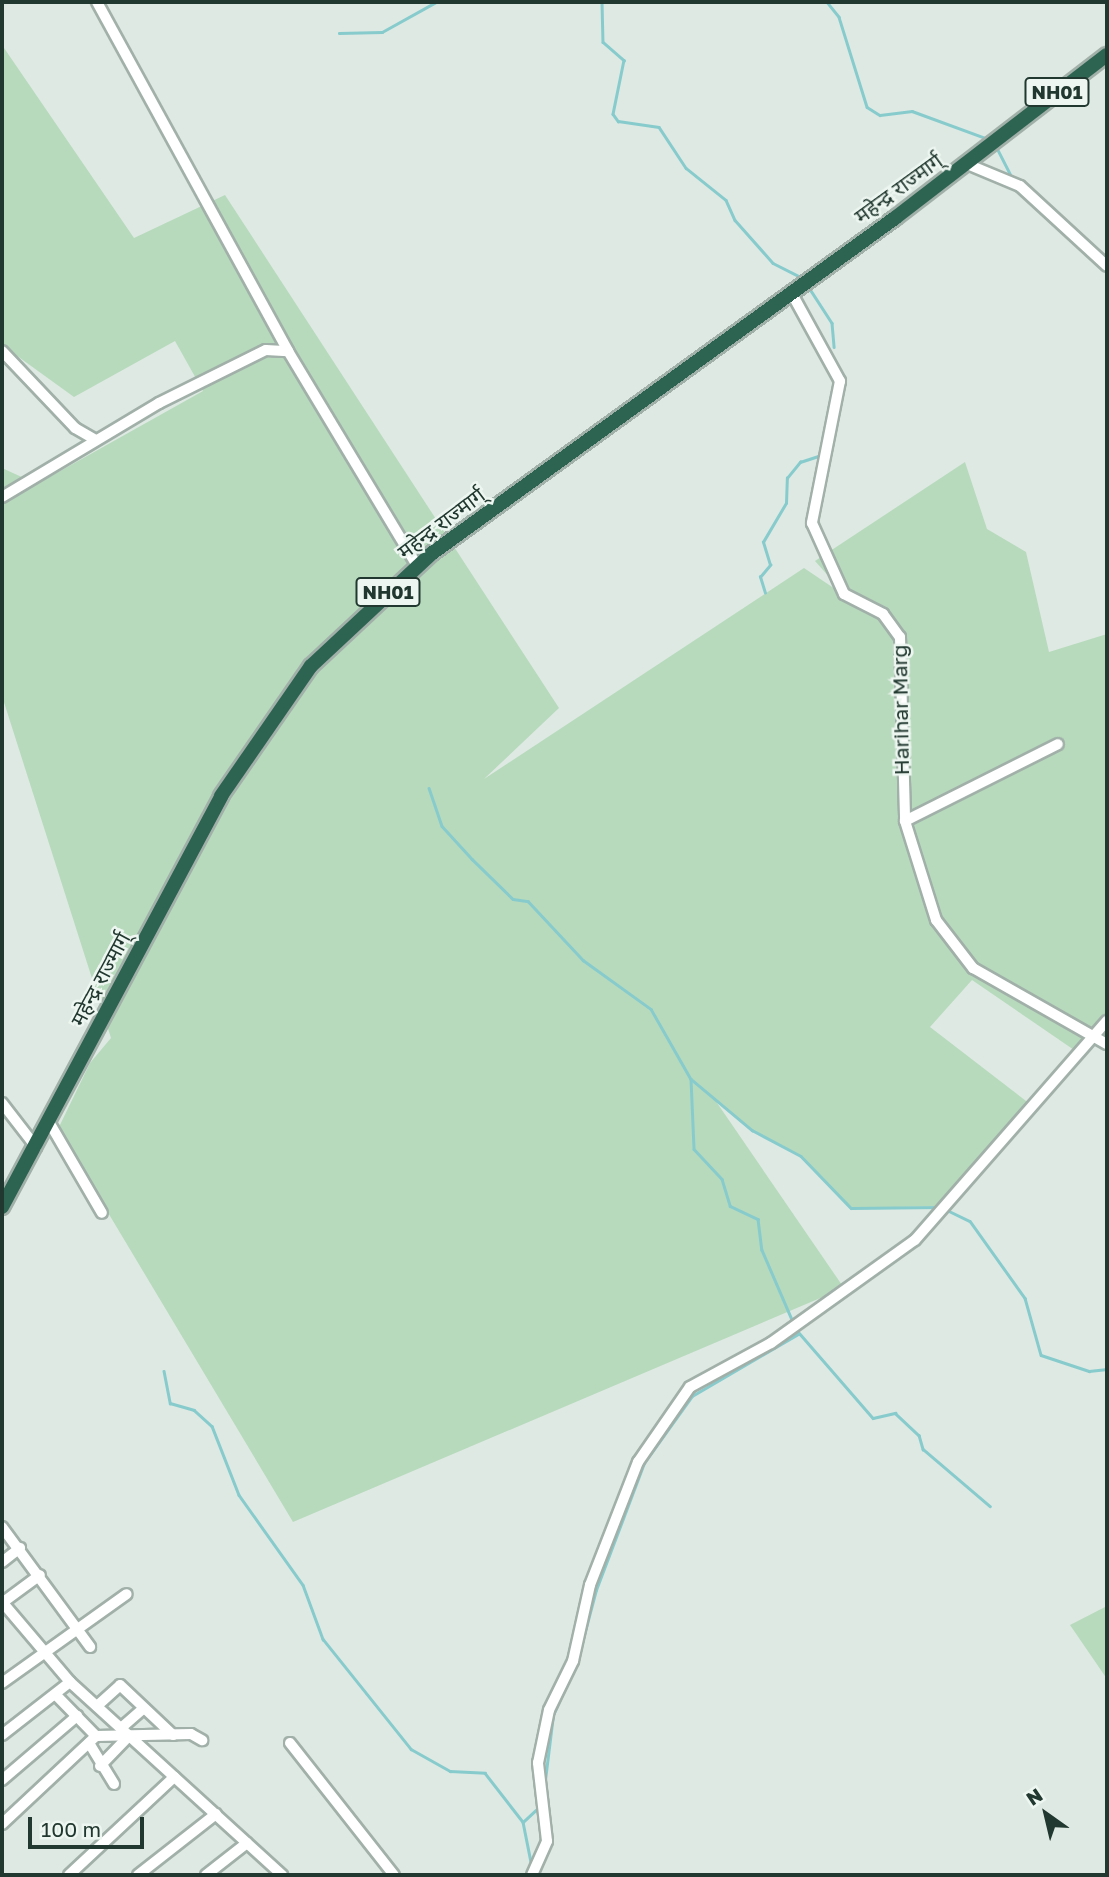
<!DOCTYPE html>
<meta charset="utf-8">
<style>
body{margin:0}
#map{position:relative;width:1109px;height:1877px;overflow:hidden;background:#dee9e3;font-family:"Golos Text","Noto Sans Devanagari",sans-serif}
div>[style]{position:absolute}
.green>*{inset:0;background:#b7dabc}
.stream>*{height:2.5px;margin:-1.25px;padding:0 1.25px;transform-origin:1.25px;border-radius:1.25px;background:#87cbcd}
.roads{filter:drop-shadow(2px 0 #a1b0a9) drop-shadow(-2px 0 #a1b0a9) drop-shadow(0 2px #a1b0a9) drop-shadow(0 -2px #a1b0a9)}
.minor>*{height:10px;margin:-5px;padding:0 5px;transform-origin:5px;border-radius:5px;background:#fff}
.highway>*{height:14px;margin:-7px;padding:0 7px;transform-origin:7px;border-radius:7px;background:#2d6351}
span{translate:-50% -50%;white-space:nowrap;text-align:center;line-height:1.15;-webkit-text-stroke:5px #eef6f1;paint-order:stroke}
.shield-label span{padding:2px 5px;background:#eef6f1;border:2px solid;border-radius:5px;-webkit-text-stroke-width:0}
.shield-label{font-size:19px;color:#20382f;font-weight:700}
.street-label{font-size:21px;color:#20382f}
.frame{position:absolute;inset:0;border:4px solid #20382f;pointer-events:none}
.north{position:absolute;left:1011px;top:1779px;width:70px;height:70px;-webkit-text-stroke:5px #eef6f1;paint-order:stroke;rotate:326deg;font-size:19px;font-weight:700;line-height:28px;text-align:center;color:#20382f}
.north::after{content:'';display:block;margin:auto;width:24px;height:32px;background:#20382f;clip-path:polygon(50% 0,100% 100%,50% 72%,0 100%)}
.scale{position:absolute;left:28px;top:1817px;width:116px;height:32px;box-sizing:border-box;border:4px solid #20382f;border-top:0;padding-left:9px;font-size:21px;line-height:24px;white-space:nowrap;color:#20382f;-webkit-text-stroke:5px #eef6f1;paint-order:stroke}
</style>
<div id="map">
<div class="green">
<div style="clip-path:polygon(2px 45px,134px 238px,225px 195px,559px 708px,484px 779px,804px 568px,847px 597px,815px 561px,965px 462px,987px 529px,1026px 552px,1049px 652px,1107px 634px,1107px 1041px,1098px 1031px,1077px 1052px,972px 980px,930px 1027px,1030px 1104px,945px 1206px,851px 1208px,801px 1156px,752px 1130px,713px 1097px,844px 1288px,293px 1522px,58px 1129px,90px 1063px,111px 1038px,2px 696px,2px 468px,37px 484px,203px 391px,175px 341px,74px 397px,2px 345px)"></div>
<div style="clip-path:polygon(1107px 1606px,1107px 1679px,1070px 1625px)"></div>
</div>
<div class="stream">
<div style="left:602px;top:2px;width:40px;rotate:88.6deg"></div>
<div style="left:603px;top:42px;width:28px;rotate:41deg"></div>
<div style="left:624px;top:60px;width:55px;rotate:101.5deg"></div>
<div style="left:613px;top:114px;width:9px;rotate:54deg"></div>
<div style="left:618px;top:121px;width:41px;rotate:8.3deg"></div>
<div style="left:659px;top:127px;width:49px;rotate:56.6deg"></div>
<div style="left:686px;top:168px;width:51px;rotate:38.7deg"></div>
<div style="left:726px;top:200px;width:22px;rotate:66deg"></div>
<div style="left:735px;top:220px;width:57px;rotate:48.5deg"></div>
<div style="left:773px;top:263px;width:33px;rotate:27deg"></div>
<div style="left:827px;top:2px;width:19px;rotate:51deg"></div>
<div style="left:839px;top:17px;width:94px;rotate:72.7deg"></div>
<div style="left:867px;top:107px;width:15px;rotate:32deg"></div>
<div style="left:880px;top:115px;width:32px;rotate:-7deg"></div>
<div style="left:912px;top:111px;width:84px;rotate:20.2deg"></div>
<div style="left:339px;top:33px;width:43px;rotate:-1.3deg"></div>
<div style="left:382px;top:32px;width:62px;rotate:-29.1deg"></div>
<div style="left:997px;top:148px;width:34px;rotate:63deg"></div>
<div style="left:1029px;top:188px;width:105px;rotate:42.3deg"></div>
<div style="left:808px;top:286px;width:44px;rotate:57deg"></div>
<div style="left:832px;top:323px;width:24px;rotate:85deg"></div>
<div style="left:765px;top:593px;width:17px;rotate:-107deg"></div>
<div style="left:760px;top:577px;width:16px;rotate:-50deg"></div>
<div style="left:770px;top:565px;width:24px;rotate:-107deg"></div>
<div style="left:763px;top:542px;width:45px;rotate:-59.5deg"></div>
<div style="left:786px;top:503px;width:25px;rotate:-88deg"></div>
<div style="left:787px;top:478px;width:21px;rotate:-51deg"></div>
<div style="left:800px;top:462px;width:22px;rotate:-18deg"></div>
<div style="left:429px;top:788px;width:40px;rotate:71.1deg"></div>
<div style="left:442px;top:826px;width:45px;rotate:47.7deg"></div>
<div style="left:472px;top:859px;width:57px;rotate:44.3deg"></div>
<div style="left:513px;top:899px;width:15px;rotate:8deg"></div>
<div style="left:528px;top:901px;width:81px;rotate:47deg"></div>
<div style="left:583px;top:960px;width:84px;rotate:35.8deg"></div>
<div style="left:651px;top:1009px;width:81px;rotate:60.3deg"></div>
<div style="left:691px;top:1079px;width:70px;rotate:87.5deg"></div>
<div style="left:694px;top:1149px;width:41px;rotate:47deg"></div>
<div style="left:722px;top:1179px;width:28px;rotate:73deg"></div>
<div style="left:730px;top:1206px;width:31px;rotate:25deg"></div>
<div style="left:758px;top:1219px;width:31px;rotate:83deg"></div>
<div style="left:762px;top:1250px;width:78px;rotate:66.7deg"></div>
<div style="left:691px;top:1079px;width:80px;rotate:39.9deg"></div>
<div style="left:752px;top:1130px;width:55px;rotate:28deg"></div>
<div style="left:801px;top:1156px;width:72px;rotate:46.1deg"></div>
<div style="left:851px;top:1208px;width:90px;rotate:-0.6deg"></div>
<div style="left:947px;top:1210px;width:25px;rotate:26deg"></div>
<div style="left:970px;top:1221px;width:95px;rotate:54.5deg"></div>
<div style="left:1025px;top:1298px;width:59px;rotate:74.3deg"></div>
<div style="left:1041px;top:1355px;width:51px;rotate:18.4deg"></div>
<div style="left:1089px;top:1371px;width:18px;rotate:-6deg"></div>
<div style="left:795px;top:1328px;width:119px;rotate:49.1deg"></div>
<div style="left:873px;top:1418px;width:23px;rotate:-13deg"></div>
<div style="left:895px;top:1413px;width:33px;rotate:43deg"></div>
<div style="left:919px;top:1435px;width:15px;rotate:74deg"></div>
<div style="left:923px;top:1449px;width:88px;rotate:40.4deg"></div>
<div style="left:164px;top:1371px;width:33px;rotate:79deg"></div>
<div style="left:170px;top:1403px;width:25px;rotate:16deg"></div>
<div style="left:194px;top:1410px;width:24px;rotate:42deg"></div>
<div style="left:212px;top:1426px;width:74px;rotate:68.6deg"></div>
<div style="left:239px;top:1495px;width:110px;rotate:54.6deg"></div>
<div style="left:303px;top:1585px;width:58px;rotate:69.7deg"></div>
<div style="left:323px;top:1639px;width:141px;rotate:51.3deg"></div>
<div style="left:411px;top:1749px;width:45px;rotate:29.4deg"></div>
<div style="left:450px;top:1771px;width:35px;rotate:3deg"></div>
<div style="left:485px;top:1773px;width:62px;rotate:52.2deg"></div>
<div style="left:523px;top:1822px;width:46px;rotate:78.7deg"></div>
<div style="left:580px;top:1650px;width:62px;rotate:-75.1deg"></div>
<div style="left:596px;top:1590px;width:136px;rotate:-69.3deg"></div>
<div style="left:644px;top:1463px;width:82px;rotate:-54.4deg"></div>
<div style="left:692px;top:1396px;width:123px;rotate:-30.3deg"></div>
<div style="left:545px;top:1780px;width:65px;rotate:-83deg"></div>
<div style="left:553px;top:1715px;width:46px;rotate:-65.7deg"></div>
<div style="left:523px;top:1822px;width:23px;rotate:-43deg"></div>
</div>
<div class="roads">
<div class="minor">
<div style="left:97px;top:2px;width:398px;rotate:61.3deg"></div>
<div style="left:967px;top:164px;width:57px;rotate:22.5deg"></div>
<div style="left:1020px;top:186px;width:118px;rotate:42.6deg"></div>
<div style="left:791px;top:292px;width:102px;rotate:61.2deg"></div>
<div style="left:840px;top:381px;width:145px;rotate:101.2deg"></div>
<div style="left:812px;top:523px;width:78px;rotate:65.7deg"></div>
<div style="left:844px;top:594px;width:44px;rotate:27.1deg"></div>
<div style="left:883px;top:614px;width:29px;rotate:54deg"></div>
<div style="left:900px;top:637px;width:184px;rotate:88.4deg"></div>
<div style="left:905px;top:821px;width:104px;rotate:72.6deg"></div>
<div style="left:936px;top:920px;width:61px;rotate:52.4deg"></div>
<div style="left:973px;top:968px;width:154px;rotate:29.6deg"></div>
<div style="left:2px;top:351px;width:106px;rotate:46.5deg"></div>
<div style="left:75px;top:428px;width:22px;rotate:30deg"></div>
<div style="left:2px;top:497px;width:183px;rotate:-30.9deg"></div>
<div style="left:159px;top:403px;width:119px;rotate:-26.4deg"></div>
<div style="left:266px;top:350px;width:22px;rotate:3deg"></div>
<div style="left:288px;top:351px;width:251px;rotate:59deg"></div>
<div style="left:905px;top:821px;width:171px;rotate:-26.7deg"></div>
<div style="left:2px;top:1103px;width:56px;rotate:52.3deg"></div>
<div style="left:49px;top:1122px;width:105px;rotate:59.8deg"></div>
<div style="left:2px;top:1527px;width:149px;rotate:53.7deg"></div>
<div style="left:2px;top:1562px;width:23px;rotate:-38deg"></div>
<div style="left:2px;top:1603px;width:47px;rotate:-36.4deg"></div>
<div style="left:3px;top:1603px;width:104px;rotate:49.7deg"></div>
<div style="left:70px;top:1682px;width:287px;rotate:42.3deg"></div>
<div style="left:2px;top:1683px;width:153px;rotate:-35.5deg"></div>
<div style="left:97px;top:1706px;width:31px;rotate:-42deg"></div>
<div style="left:120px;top:1685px;width:73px;rotate:43.3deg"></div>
<div style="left:121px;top:1728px;width:30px;rotate:-41deg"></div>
<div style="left:2px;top:1735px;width:86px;rotate:-37.9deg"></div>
<div style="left:96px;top:1736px;width:95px;rotate:-1.2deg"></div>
<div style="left:191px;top:1734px;width:13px;rotate:29deg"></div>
<div style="left:89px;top:1743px;width:48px;rotate:58.6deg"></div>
<div style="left:290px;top:1743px;width:168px;rotate:51.8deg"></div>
<div style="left:100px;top:1766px;width:42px;rotate:-46deg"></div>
<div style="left:2px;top:1780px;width:99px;rotate:-40.5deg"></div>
<div style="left:2px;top:1824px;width:129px;rotate:-43.1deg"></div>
<div style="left:96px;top:1736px;width:57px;rotate:-134.3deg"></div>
<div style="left:69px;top:1875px;width:144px;rotate:-43deg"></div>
<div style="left:138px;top:1875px;width:99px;rotate:-38deg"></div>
<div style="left:206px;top:1875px;width:52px;rotate:-38deg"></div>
<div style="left:532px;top:1875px;width:37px;rotate:-66deg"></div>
<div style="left:547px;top:1841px;width:79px;rotate:-96.6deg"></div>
<div style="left:538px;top:1763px;width:54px;rotate:-78.3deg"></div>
<div style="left:549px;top:1710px;width:55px;rotate:-63.9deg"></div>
<div style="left:573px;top:1661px;width:78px;rotate:-77.4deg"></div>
<div style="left:590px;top:1585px;width:132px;rotate:-68.7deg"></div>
<div style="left:638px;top:1462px;width:91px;rotate:-55.3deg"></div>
<div style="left:690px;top:1387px;width:92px;rotate:-28.5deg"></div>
<div style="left:771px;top:1343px;width:177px;rotate:-35.6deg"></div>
<div style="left:915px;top:1240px;width:291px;rotate:-48.8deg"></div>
</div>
<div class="highway">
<div style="left:2px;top:1207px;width:466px;rotate:-61.9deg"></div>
<div style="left:221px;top:796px;width:158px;rotate:-55.3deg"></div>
<div style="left:311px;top:666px;width:164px;rotate:-43deg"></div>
<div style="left:431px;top:554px;width:573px;rotate:-35.91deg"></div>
<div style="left:895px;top:218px;width:267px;rotate:-37.6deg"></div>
</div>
</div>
<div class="shield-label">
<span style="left:1057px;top:92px">NH01</span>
<span style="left:388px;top:592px">NH01</span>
</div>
<div class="street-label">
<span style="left:898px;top:188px;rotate:-36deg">महेन्द्र राज्मार्ग्</span>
<span style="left:441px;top:523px;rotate:-37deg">महेन्द्र राज्मार्ग्</span>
<span style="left:900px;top:710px;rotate:-91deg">Harihar Marg</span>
<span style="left:100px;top:979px;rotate:-62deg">महेन्द्र राज्मार्ग्</span>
</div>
<div class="frame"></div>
<div class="north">N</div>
<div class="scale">100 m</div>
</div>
